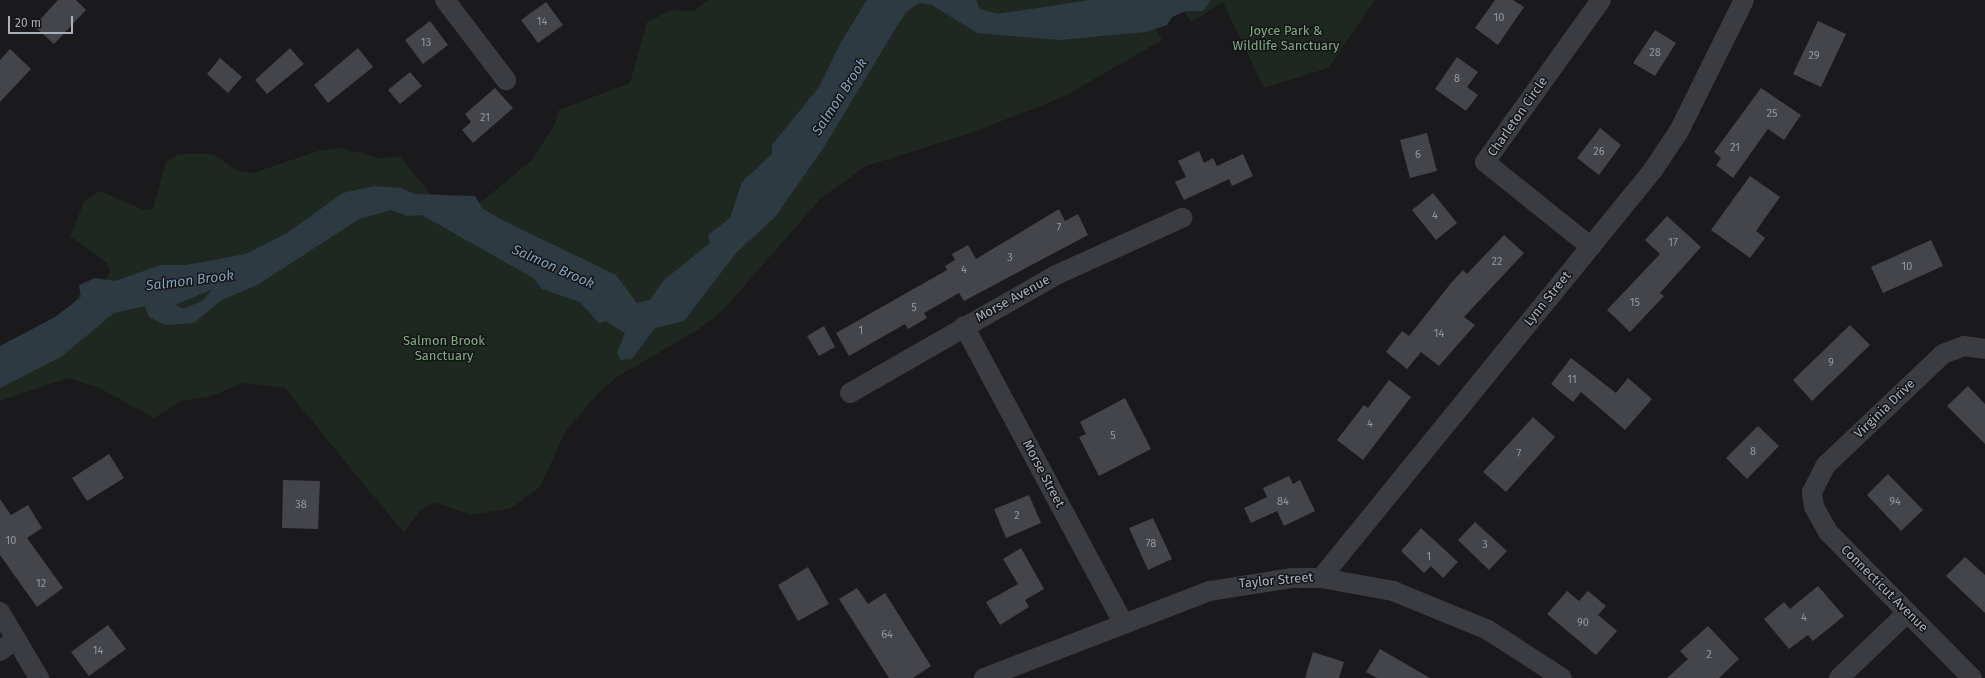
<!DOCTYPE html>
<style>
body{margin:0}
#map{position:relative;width:1985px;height:678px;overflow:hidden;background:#1a1a1d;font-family:"Fira Sans",sans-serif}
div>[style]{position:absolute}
.green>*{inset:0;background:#1f2820}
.water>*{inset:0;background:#2e3a42}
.building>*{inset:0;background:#44454a}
.street>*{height:20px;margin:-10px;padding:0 10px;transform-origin:10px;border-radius:10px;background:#3a3c42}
span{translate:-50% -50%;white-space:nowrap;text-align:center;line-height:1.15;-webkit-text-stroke:3px #151518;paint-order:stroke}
.number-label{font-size:11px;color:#9197a0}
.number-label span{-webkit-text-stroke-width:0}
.park-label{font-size:13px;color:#81aa81}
.street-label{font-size:13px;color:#abb2bd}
.water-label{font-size:14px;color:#80a2bb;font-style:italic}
.scale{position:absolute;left:8px;top:16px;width:65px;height:18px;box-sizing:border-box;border:2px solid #abb2bd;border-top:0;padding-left:5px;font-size:12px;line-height:14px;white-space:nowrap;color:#abb2bd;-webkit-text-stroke:3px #151518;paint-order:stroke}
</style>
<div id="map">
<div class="green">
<div style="clip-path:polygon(708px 0,1140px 0,1162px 40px,1063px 97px,971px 133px,866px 166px,821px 198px,724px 309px,699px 329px,617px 377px,598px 393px,565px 432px,540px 487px,511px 508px,470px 515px,435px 502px,420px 510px,404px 533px,285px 388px,244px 383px,208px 397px,180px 401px,154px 418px,100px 388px,68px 378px,0 401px,0 353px,72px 307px,82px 290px,105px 282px,110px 272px,107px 263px,70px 236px,84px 202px,100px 191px,144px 210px,153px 209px,166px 162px,179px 154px,213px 154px,237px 171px,253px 173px,318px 151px,341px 148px,378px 158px,400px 157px,432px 196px,479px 204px,532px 160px,555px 124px,559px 110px,630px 83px,647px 22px,672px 10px,693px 11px)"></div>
<div style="clip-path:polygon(1176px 0,1375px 0,1328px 68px,1264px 88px,1223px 2px,1191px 22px)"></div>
</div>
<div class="water">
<div style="clip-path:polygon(evenodd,867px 0,976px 0,980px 9px,997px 14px,1090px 0,1211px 0,1203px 11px,1186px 11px,1172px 17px,1167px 25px,1145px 32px,1060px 40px,977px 33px,932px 5px,919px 3px,906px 12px,897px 26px,824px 147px,775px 217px,736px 253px,684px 321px,655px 328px,632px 359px,621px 360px,617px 353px,625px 333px,606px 321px,599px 323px,580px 302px,542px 289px,533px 278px,422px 215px,408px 216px,391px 210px,359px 219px,259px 284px,222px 300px,194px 323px,165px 325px,149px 317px,145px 306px,114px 313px,61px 357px,0 388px,0 346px,55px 317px,81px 297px,79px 285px,95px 278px,115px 281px,161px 265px,186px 265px,246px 254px,287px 233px,343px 193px,374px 186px,401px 188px,414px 194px,475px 196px,483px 209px,502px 220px,616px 275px,637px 303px,650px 300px,664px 280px,710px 243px,708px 235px,730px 218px,742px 182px,772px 154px,772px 145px,819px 87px,841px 42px,867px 0,213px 289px,202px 301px,183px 309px,175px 305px,213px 289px)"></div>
</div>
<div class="building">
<div style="clip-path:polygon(58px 0,76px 0,86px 10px,54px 44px,34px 26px)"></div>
<div style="clip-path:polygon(1495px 0,1513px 0,1524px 7px,1498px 45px,1475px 28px)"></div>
<div style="clip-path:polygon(546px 2px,563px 25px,538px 43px,521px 20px)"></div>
<div style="clip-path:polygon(430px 21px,448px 45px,423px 64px,405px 40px)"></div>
<div style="clip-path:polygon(1818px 21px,1846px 34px,1821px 87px,1793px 74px)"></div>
<div style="clip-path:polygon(1655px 30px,1676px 43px,1655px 76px,1633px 63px)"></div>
<div style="clip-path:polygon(290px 48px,304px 64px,267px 94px,255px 80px)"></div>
<div style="clip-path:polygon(358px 48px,373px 67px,328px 103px,314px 85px)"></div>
<div style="clip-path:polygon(10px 49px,31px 69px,0 102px,0 60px)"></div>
<div style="clip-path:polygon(1457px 57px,1478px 72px,1467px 87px,1478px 95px,1466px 111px,1435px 89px)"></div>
<div style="clip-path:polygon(220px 58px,242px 77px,228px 93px,207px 74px)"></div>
<div style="clip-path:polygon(410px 72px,422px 86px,400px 104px,388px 90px)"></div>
<div style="clip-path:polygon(495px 88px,513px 108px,473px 143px,462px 130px,471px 122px,465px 114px)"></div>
<div style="clip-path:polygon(1761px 88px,1801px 115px,1784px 140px,1768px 129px,1733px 178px,1716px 165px,1721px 158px,1714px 152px)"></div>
<div style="clip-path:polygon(1600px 128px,1621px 145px,1599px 175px,1577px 158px)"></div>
<div style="clip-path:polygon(1427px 133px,1437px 171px,1410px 178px,1400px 140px)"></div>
<div style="clip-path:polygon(1199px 151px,1204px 163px,1213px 158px,1217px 166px,1243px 154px,1253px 176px,1232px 186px,1229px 179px,1184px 200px,1175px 182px,1186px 177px,1178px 161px)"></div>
<div style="clip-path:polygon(1750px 176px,1780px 197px,1756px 231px,1765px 238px,1750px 258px,1711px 230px)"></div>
<div style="clip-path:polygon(1433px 193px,1457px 223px,1436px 240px,1412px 210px)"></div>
<div style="clip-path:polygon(1059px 209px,1065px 221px,1078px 214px,1088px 235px,964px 301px,959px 293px,924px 313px,927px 318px,908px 329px,905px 324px,849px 356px,836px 333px,947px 270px,945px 266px,955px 260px,952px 254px,968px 245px,976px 259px)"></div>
<div style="clip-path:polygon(1667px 216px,1701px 247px,1660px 293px,1664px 296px,1630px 332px,1607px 310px,1660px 254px,1645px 240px)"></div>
<div style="clip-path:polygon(1504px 235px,1524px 253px,1464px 317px,1475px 325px,1439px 366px,1421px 352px,1407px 369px,1386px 352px,1402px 331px,1409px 336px,1451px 283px,1463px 270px,1467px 274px)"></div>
<div style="clip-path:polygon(1931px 240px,1943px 266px,1883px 293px,1871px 267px)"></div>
<div style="clip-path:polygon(1850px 325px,1870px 345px,1812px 401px,1793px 380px)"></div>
<div style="clip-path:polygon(824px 326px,835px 347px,819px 356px,807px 336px)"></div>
<div style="clip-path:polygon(1571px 358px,1616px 393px,1628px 378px,1652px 399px,1625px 430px,1581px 392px,1573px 402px,1551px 384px)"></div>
<div style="clip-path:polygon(1389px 380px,1411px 397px,1363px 460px,1337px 440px,1364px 405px,1368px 408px)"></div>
<div style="clip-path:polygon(1968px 386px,1985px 404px,1985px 444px,1947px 406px)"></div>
<div style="clip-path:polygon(1125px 398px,1151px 449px,1099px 476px,1079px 437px,1086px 434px,1080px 422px)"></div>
<div style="clip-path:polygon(1533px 417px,1555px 437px,1506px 492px,1483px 472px)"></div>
<div style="clip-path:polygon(1758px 426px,1779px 446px,1747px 479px,1726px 458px)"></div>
<div style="clip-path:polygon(109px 454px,124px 478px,87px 501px,72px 478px)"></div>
<div style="clip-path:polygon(1888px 474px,1923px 510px,1901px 531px,1867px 495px)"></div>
<div style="clip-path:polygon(1289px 476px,1293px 484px,1300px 480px,1315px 511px,1284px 526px,1277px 511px,1251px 523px,1244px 508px,1267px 497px,1263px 488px)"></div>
<div style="clip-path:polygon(283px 480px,320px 481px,318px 529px,282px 528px)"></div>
<div style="clip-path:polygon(1029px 495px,1041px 523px,1006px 538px,994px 509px)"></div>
<div style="clip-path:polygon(0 499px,11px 515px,28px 505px,42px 528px,27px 538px,63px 588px,37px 607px,0 555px)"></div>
<div style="clip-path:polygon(1153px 518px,1172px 559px,1148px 570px,1129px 528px)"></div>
<div style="clip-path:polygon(1475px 522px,1507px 551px,1489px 570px,1458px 540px)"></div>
<div style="clip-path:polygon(1421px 528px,1458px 562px,1443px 578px,1431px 566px,1424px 573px,1401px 551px)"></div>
<div style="clip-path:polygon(1021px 548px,1044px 589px,1025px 600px,1029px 607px,1000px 625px,986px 602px,1018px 584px,1003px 559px)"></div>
<div style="clip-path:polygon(1965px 557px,1985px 575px,1985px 613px,1946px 576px)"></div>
<div style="clip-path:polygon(808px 567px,829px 604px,798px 621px,778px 585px)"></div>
<div style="clip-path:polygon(1818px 586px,1844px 616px,1813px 641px,1808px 635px,1789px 649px,1764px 619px,1784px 602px,1790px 609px)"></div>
<div style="clip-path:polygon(857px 588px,868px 604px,885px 593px,931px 666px,913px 678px,889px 678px,839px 599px)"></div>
<div style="clip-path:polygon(1567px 591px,1579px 601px,1588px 591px,1606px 606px,1598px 615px,1617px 631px,1596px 655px,1547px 614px)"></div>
<div style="clip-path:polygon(108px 625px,126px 649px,89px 676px,71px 652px)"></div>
<div style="clip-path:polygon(1708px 626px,1739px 659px,1719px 678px,1667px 678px,1688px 659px,1680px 651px)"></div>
<div style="clip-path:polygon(1380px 649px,1430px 678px,1377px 678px,1366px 672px)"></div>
<div style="clip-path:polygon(1313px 652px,1344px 662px,1339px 678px,1305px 678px)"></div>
</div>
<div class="street">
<div style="left:445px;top:0;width:101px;rotate:52.7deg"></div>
<div style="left:1591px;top:247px;width:136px;rotate:-141.3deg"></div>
<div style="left:1485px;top:162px;width:199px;rotate:-54.4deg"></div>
<div style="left:964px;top:326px;width:336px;rotate:61.8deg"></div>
<div style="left:850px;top:393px;width:235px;rotate:-29.8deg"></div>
<div style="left:1054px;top:276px;width:141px;rotate:-24.4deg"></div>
<div style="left:1321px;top:578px;width:526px;rotate:-50.86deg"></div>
<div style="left:1653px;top:170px;width:47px;rotate:-56.3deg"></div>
<div style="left:1679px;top:131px;width:146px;rotate:-63.6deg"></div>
<div style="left:0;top:612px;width:77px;rotate:59.4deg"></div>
<div style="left:0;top:651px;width:20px;rotate:-37deg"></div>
<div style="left:984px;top:678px;width:242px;rotate:-21.1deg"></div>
<div style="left:1210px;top:591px;width:82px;rotate:-9.1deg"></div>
<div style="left:1291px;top:578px;width:30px"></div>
<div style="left:1321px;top:578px;width:73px;rotate:10.2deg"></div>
<div style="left:1393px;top:591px;width:103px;rotate:22.3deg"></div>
<div style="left:1488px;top:630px;width:88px;rotate:33deg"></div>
<div style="left:1839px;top:678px;width:94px;rotate:-43.7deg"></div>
<div style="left:1972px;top:678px;width:205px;rotate:-134.6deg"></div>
<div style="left:1828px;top:532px;width:29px;rotate:-119deg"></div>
<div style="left:1814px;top:507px;width:15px;rotate:-98deg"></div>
<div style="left:1812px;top:492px;width:30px;rotate:-63deg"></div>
<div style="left:1826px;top:465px;width:161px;rotate:-43.5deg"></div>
<div style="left:1943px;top:354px;width:22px;rotate:-21deg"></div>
<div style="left:1964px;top:346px;width:21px;rotate:8deg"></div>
</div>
<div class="number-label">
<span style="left:1499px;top:18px">10</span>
<span style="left:542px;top:22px">14</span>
<span style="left:426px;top:43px">13</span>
<span style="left:1655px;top:53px">28</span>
<span style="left:1814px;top:56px">29</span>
<span style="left:1457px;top:79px">8</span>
<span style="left:1772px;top:114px">25</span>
<span style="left:485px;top:118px">21</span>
<span style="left:1735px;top:148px">21</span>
<span style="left:1599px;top:152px">26</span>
<span style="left:1418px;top:155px">6</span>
<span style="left:1435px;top:216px">4</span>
<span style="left:1059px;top:228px">7</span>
<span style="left:1673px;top:243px">17</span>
<span style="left:1010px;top:258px">3</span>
<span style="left:1497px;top:262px">22</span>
<span style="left:1907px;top:267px">10</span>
<span style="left:964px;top:270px">4</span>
<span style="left:1635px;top:303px">15</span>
<span style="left:914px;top:308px">5</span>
<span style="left:861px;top:331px">1</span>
<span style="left:1439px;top:334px">14</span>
<span style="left:1831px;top:363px">9</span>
<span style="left:1572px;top:380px">11</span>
<span style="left:1370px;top:424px">4</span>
<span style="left:1113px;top:436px">5</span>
<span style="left:1753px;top:452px">8</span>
<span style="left:1519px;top:454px">7</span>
<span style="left:1283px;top:502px">84</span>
<span style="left:1895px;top:502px">94</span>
<span style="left:301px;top:505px">38</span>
<span style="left:1017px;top:516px">2</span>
<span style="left:11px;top:541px">10</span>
<span style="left:1151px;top:544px">78</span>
<span style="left:1485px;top:545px">3</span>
<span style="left:1429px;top:557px">1</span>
<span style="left:41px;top:584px">12</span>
<span style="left:1804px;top:618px">4</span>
<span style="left:1583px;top:623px">90</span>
<span style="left:887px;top:635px">64</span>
<span style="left:98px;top:651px">14</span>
<span style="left:1709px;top:655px">2</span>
</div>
<div class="park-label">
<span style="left:1286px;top:39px">Joyce Park &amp;<br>Wildlife Sanctuary</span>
<span style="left:444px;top:349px">Salmon Brook<br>Sanctuary</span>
</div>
<div class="street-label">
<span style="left:1518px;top:117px;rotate:-55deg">Charleton Circle</span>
<span style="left:1013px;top:299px;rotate:-29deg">Morse Avenue</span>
<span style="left:1548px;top:299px;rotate:-51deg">Lynn Street</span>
<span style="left:1885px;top:409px;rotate:-44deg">Virginia Drive</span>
<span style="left:1043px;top:474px;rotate:62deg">Morse Street</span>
<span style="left:1276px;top:581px;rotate:-5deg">Taylor Street</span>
<span style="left:1884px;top:589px;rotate:45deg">Connecticut Avenue</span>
</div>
<div class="water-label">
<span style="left:840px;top:97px;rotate:-57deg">Salmon Brook</span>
<span style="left:553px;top:267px;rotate:24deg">Salmon Brook</span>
<span style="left:190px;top:281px;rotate:-7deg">Salmon Brook</span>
</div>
<div class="scale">20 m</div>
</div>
